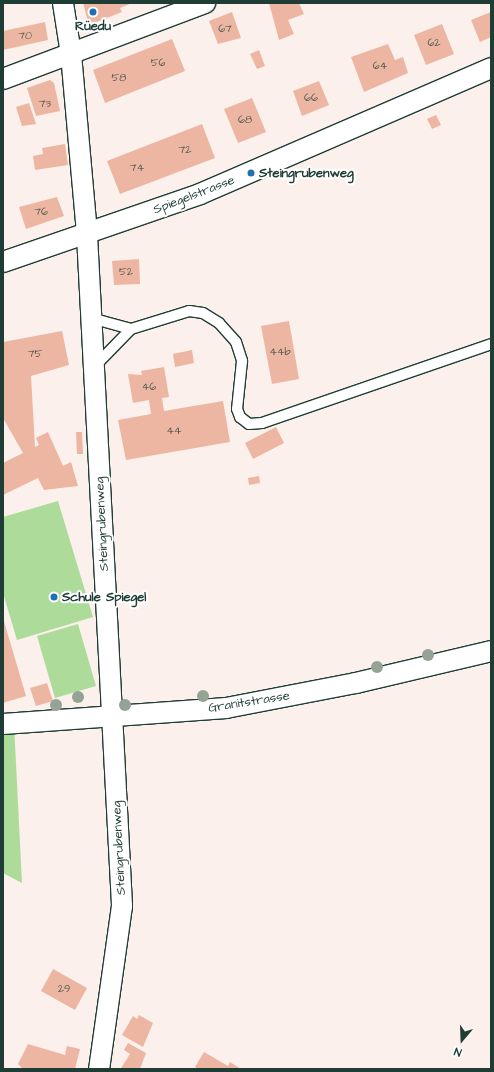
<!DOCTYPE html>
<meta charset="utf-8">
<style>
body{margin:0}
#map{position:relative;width:494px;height:1072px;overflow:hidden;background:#fbf0ec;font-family:"Architects Daughter",sans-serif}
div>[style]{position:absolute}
.green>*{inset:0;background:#addb9a}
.building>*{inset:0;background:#edb6a2}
.roads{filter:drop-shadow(1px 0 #1f3d34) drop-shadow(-1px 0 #1f3d34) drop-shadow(0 1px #1f3d34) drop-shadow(0 -1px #1f3d34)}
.lane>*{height:10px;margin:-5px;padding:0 5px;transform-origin:5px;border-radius:5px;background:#fff}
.street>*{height:20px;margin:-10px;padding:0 10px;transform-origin:10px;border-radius:10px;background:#fff}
.trees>*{width:12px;height:12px;margin:-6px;border-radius:50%;background:#95a395}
.dots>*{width:11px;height:11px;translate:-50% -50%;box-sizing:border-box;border:2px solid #fff;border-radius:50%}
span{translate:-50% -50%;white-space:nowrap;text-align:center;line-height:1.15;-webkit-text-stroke:4px #fff;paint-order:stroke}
.number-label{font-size:11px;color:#525b50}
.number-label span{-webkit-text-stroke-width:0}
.poi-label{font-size:13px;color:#1f3d34;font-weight:700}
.left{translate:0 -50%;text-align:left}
.street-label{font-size:13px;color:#1f3d34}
.frame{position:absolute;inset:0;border:4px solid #1f3d34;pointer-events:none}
.north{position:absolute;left:442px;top:1020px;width:40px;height:40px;-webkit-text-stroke:3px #fff;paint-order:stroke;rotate:199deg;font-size:11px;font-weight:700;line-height:16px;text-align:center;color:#1f3d34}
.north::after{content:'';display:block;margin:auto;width:14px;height:18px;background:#1f3d34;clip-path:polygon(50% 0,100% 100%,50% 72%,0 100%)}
</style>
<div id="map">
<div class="green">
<div style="clip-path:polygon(58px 501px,93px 617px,17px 640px,3px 593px,3px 517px)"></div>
<div style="clip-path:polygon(78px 624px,96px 686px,55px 698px,37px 636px)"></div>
<div style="clip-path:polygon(3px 724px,14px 724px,22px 883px,3px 873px)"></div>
</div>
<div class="building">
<div style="clip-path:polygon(83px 3px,132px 3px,120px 8px,122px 12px,89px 25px)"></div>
<div style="clip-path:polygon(269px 3px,299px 3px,304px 14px,288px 20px,294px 34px,279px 40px)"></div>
<div style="clip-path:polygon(232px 12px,241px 38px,218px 44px,209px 21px)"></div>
<div style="clip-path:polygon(491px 12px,491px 37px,480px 42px,471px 20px)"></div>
<div style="clip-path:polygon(45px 22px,48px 40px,3px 50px,3px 31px)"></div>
<div style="clip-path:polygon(442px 24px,454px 54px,426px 65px,414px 35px)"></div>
<div style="clip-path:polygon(172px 39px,185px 71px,105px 103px,93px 70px)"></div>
<div style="clip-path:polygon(388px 44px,395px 60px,403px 57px,408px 73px,364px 92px,351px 57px)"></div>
<div style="clip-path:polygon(259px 50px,265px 66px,257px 69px,250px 54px)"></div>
<div style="clip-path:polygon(50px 80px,54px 83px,60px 111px,36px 116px,27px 88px)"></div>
<div style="clip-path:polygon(319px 81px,329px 105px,302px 116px,293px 91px)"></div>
<div style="clip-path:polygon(252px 98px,266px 132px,238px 143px,224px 109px)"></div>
<div style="clip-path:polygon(29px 103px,36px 124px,22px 126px,16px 107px)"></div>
<div style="clip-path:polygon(436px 115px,441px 125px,432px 129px,427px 119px)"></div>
<div style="clip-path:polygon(202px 124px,215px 158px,120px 194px,107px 161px)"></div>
<div style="clip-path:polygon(65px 144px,68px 165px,35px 170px,33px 156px,43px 154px,42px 148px)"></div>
<div style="clip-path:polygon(57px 197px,64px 216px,26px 229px,19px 207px)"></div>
<div style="clip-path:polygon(139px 259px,140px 284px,114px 285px,112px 261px)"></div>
<div style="clip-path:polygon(289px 321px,299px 379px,272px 384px,261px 326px)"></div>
<div style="clip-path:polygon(62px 331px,69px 365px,31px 376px,35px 447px,39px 445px,36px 438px,48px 432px,63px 466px,71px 462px,78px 486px,44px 490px,38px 478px,3px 495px,3px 463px,23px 453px,3px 418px,3px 342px)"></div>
<div style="clip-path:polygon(192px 350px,194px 363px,175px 367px,173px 354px)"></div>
<div style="clip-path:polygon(164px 367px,169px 397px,162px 398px,164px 411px,223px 401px,230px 442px,126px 460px,118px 420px,151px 414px,149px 400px,133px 403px,128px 374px,142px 375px,141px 371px)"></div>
<div style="clip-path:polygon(276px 427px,284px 443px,253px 459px,245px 443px)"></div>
<div style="clip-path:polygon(76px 432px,82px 432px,83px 454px,77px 454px)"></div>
<div style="clip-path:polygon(259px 476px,260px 483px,249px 485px,248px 478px)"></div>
<div style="clip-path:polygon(3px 618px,26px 696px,3px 703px)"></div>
<div style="clip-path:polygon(47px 683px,53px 701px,36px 706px,30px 688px)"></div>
<div style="clip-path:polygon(53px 969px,87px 988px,75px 1010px,41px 991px)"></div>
<div style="clip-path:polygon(139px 1015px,153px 1023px,143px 1047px,122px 1035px,133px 1016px,137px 1019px)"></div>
<div style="clip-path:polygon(128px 1043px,146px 1053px,140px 1069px,121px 1068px,130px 1054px,124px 1050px)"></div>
<div style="clip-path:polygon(28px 1044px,65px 1055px,67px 1046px,80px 1049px,75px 1069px,22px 1068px,18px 1064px)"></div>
<div style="clip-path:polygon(204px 1052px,228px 1066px,230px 1062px,241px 1069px,198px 1069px,195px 1067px)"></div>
</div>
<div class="roads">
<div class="lane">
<div style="left:91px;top:318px;width:41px;rotate:15.4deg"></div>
<div style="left:94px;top:367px;width:53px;rotate:-45.8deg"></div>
<div style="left:131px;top:329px;width:61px;rotate:-17.2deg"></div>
<div style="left:189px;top:311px;width:14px;rotate:8deg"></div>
<div style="left:203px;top:313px;width:19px;rotate:32deg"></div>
<div style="left:219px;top:323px;width:25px;rotate:48deg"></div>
<div style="left:236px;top:342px;width:20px;rotate:72deg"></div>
<div style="left:242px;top:361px;width:48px;rotate:95.9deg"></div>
<div style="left:237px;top:409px;width:9px;rotate:69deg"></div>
<div style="left:240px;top:417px;width:11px;rotate:38deg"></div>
<div style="left:249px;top:424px;width:13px;rotate:-4deg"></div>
<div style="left:262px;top:423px;width:242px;rotate:-19deg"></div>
</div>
<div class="street">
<div style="left:63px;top:3px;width:52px;rotate:81.1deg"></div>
<div style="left:71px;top:54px;width:182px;rotate:84.9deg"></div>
<div style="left:87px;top:235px;width:672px;rotate:87.01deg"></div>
<div style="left:122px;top:906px;width:165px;rotate:98deg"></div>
<div style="left:3px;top:79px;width:216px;rotate:-20.6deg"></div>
<div style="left:3px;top:262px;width:208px;rotate:-19deg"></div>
<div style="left:200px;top:194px;width:317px;rotate:-23.4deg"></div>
<div style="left:3px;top:724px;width:224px;rotate:-4.1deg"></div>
<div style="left:226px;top:708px;width:132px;rotate:-10.9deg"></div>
<div style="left:356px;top:683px;width:139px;rotate:-13.3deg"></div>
</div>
</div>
<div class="trees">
<div style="left:428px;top:655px"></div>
<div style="left:377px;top:667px"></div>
<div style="left:203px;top:696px"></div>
<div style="left:78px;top:697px"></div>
<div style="left:56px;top:705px"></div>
<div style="left:125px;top:705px"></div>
</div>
<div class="dots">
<div style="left:93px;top:12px;background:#1f6fb2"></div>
<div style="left:251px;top:173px;background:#1f6fb2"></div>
<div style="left:54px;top:597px;background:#1f6fb2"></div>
</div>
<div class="number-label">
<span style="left:225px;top:29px">67</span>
<span style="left:25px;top:36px">70</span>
<span style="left:434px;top:43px">62</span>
<span style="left:158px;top:63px">56</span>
<span style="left:380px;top:66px">64</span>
<span style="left:119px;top:78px">58</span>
<span style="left:311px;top:98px">66</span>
<span style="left:45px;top:104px">73</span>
<span style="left:245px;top:120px">68</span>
<span style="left:185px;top:150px">72</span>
<span style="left:137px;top:168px">74</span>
<span style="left:41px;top:212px">76</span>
<span style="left:126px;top:272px">52</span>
<span style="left:280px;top:352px">44b</span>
<span style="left:35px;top:354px">75</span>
<span style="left:149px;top:387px">46</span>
<span style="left:174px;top:431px">44</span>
<span style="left:64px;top:989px">29</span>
</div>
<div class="poi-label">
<span style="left:93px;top:26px">Rüedu</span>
<span class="left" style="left:259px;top:173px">Steingrubenweg</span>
<span class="left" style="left:62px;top:597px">Schule Spiegel</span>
</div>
<div class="street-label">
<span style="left:194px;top:195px;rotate:-21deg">Spiegelstrasse</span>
<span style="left:102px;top:524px;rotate:-93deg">Steingrubenweg</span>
<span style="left:249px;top:702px;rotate:-9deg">Granitstrasse</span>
<span style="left:119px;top:848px;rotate:-93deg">Steingrubenweg</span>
</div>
<div class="frame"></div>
<div class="north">N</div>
</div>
